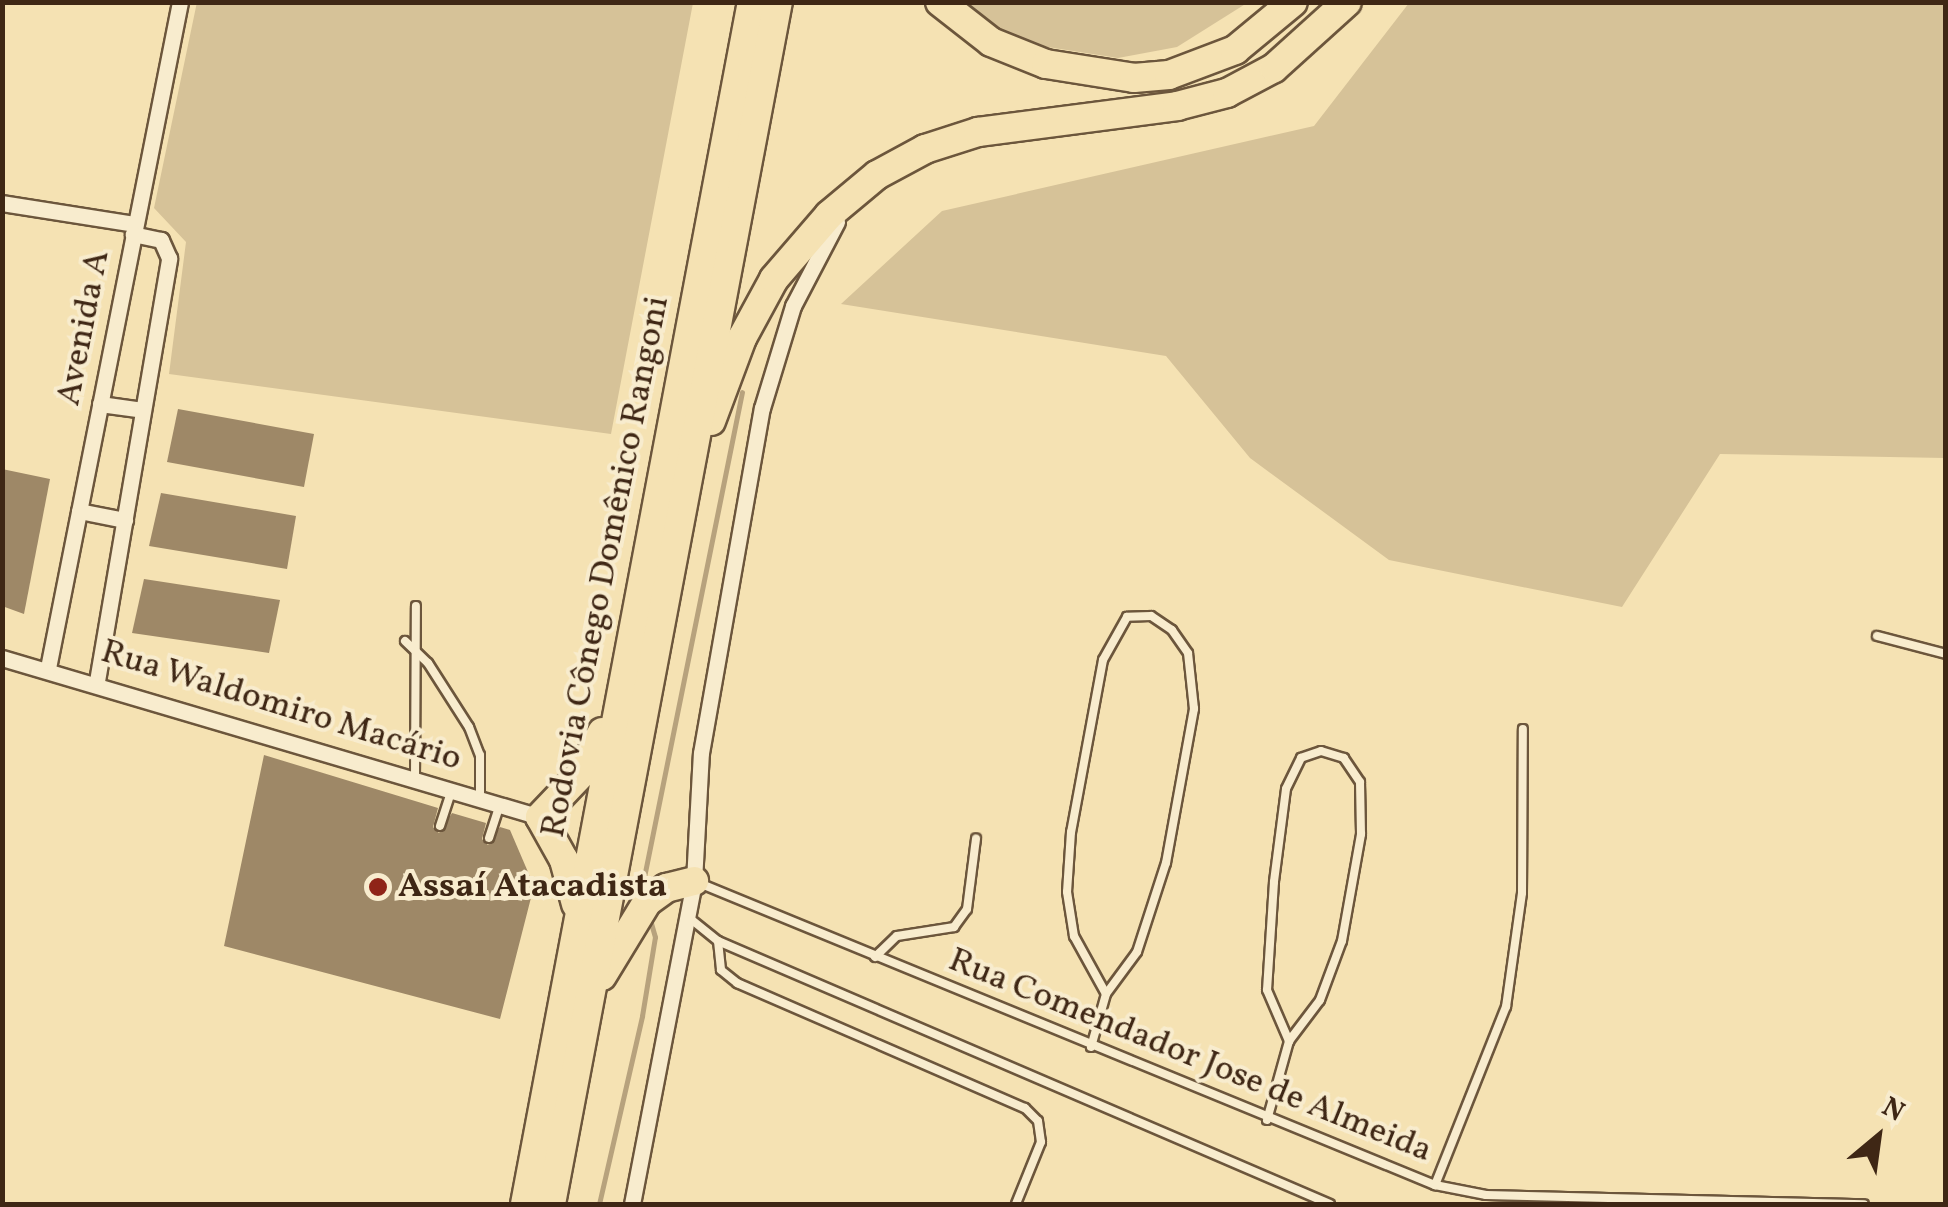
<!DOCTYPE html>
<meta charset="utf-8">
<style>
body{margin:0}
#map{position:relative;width:1948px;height:1207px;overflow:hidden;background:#f5e2b3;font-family:Vollkorn,serif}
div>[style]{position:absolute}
.green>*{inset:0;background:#d6c298}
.stream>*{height:5px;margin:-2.5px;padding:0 2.5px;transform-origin:2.5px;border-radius:2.5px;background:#b7a27d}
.building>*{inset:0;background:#9e8867}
.roads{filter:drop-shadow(2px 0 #6c563c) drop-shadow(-2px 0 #6c563c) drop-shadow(0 2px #6c563c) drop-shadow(0 -2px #6c563c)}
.lane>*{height:8px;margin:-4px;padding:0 4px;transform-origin:4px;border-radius:4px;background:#f8ecce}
.street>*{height:15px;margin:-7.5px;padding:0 7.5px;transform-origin:7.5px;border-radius:7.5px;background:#f8ecce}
.highway>*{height:28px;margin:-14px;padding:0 14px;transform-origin:14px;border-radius:14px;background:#f5e2b3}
.dots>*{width:28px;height:28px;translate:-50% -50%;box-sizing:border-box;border:5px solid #f8ecce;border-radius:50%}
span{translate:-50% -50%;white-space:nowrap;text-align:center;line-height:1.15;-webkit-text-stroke:8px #f8ecce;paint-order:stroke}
.street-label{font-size:35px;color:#3f2715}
.poi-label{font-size:35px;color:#3f2715;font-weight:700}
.left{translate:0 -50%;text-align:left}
.frame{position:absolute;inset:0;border:5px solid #3f2715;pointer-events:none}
.north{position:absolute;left:1828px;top:1087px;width:100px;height:100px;-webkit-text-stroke:8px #f8ecce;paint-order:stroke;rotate:29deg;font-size:28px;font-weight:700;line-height:40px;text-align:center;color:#3f2715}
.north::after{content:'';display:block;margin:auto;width:35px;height:45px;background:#3f2715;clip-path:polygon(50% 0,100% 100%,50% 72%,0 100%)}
</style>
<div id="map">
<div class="green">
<div style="clip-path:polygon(197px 2px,693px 3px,611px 434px,169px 374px,186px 242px,154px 208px)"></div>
<div style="clip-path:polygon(960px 3px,1247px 3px,1177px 47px,1118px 58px,1041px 46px,992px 26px)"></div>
<div style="clip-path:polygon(1409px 3px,1945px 3px,1945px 458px,1720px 454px,1622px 607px,1389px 560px,1250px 458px,1166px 356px,841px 304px,942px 211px,1314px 126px)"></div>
</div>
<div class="stream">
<div style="left:641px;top:892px;width:510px;rotate:-78.58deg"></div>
<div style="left:599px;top:1204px;width:193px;rotate:-77.1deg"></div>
<div style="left:642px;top:1016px;width:80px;rotate:-80.7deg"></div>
<div style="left:655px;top:937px;width:18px;rotate:-106deg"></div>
</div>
<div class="building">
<div style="clip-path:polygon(178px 409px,314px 434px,304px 487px,167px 462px)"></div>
<div style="clip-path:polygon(2px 469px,50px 479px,24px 614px,2px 606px)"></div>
<div style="clip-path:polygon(161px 493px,296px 516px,287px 569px,149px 546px)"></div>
<div style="clip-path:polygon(144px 579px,280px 600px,269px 653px,132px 633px)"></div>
<div style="clip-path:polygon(264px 755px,438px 808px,433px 827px,439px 833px,452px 813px,486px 823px,482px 839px,488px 845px,500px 827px,510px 830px,534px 886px,500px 1019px,224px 946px)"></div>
</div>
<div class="roads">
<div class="lane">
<div style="left:1877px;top:636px;width:71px;rotate:14.6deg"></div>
<div style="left:405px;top:641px;width:32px;rotate:44deg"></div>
<div style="left:428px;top:663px;width:76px;rotate:57.4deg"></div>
<div style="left:469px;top:727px;width:30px;rotate:69deg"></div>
<div style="left:480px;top:755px;width:43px;rotate:90deg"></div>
<div style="left:415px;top:778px;width:172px;rotate:-89.7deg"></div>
<div style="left:440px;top:826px;width:39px;rotate:-72deg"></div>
<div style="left:489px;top:838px;width:36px;rotate:-72deg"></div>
<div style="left:699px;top:883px;width:796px;rotate:22.31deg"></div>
<div style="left:1435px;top:1185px;width:52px;rotate:11.1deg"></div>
<div style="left:1486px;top:1195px;width:378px;rotate:1.4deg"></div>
<div style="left:687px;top:916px;width:40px;rotate:39deg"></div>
<div style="left:718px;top:941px;width:666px;rotate:23.26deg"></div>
<div style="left:718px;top:941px;width:29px;rotate:84deg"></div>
<div style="left:721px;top:970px;width:21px;rotate:39deg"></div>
<div style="left:737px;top:983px;width:314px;rotate:23.5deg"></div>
<div style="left:1025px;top:1108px;width:18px;rotate:45deg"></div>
<div style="left:1038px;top:1121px;width:21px;rotate:82deg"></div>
<div style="left:1041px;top:1142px;width:67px;rotate:112deg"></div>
<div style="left:875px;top:957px;width:30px;rotate:-44deg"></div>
<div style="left:897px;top:936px;width:58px;rotate:-9deg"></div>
<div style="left:954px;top:927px;width:22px;rotate:-54deg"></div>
<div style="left:967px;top:909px;width:71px;rotate:-82.7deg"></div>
<div style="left:1091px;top:1047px;width:55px;rotate:-74.2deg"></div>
<div style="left:1106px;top:994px;width:52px;rotate:-53.6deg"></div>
<div style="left:1137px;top:952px;width:94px;rotate:-72deg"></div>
<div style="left:1166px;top:863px;width:157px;rotate:-79.7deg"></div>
<div style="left:1194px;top:709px;width:56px;rotate:-96.1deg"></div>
<div style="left:1188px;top:653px;width:28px;rotate:-125deg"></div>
<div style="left:1172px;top:630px;width:25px;rotate:-146deg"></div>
<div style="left:1151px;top:616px;width:24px;rotate:178deg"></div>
<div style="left:1127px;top:617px;width:49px;rotate:119.2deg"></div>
<div style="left:1103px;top:660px;width:175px;rotate:100.5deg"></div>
<div style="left:1071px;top:832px;width:60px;rotate:93.8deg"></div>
<div style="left:1067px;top:892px;width:45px;rotate:81deg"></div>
<div style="left:1074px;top:936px;width:66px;rotate:61.1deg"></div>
<div style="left:1267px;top:1120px;width:82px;rotate:-74.4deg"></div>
<div style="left:1289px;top:1041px;width:51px;rotate:-52.9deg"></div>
<div style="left:1320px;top:1000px;width:63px;rotate:-69.6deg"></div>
<div style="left:1342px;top:941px;width:109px;rotate:-79.9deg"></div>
<div style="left:1361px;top:834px;width:52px;rotate:-91.1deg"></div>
<div style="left:1360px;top:782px;width:29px;rotate:-124deg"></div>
<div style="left:1344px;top:758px;width:24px;rotate:-163deg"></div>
<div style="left:1321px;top:751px;width:21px;rotate:161deg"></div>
<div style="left:1301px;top:758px;width:34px;rotate:116deg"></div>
<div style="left:1286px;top:789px;width:94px;rotate:97.4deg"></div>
<div style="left:1274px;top:882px;width:108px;rotate:93.7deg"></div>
<div style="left:1267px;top:990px;width:56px;rotate:66.7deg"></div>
<div style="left:1435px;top:1185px;width:192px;rotate:-68.3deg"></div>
<div style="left:1506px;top:1007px;width:115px;rotate:-82deg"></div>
<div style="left:1522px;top:893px;width:164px;rotate:-89.7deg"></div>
</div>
<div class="street">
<div style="left:2px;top:203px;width:134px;rotate:9deg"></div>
<div style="left:100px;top:404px;width:43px;rotate:7.9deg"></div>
<div style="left:79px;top:511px;width:47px;rotate:11.1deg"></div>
<div style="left:2px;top:658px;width:561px;rotate:16.46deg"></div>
<div style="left:48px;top:668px;width:679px;rotate:-78.79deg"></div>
<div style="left:97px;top:681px;width:429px;rotate:-80.3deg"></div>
<div style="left:169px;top:258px;width:20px;rotate:-114deg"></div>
<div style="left:161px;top:240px;width:29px;rotate:-168deg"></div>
<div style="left:632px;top:1204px;width:329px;rotate:-79.1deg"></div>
<div style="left:694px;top:881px;width:128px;rotate:-86.9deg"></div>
<div style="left:701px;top:753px;width:350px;rotate:-80deg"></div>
<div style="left:762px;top:408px;width:107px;rotate:-73.1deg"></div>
<div style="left:793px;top:306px;width:95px;rotate:-62.4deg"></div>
</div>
<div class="highway">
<div style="left:940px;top:2px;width:65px;rotate:38.1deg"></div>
<div style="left:991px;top:42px;width:59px;rotate:21.8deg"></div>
<div style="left:1046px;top:64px;width:89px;rotate:9deg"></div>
<div style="left:1134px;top:78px;width:35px;rotate:-5deg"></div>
<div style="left:1169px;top:75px;width:71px;rotate:-20.7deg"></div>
<div style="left:1235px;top:50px;width:75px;rotate:-39.6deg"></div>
<div style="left:711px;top:421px;width:89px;rotate:-69.5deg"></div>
<div style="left:742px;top:338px;width:67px;rotate:-61.5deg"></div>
<div style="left:774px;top:279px;width:84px;rotate:-49.3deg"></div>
<div style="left:829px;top:215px;width:62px;rotate:-39.8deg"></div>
<div style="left:877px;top:175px;width:55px;rotate:-28.4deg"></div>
<div style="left:925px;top:149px;width:56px;rotate:-17.8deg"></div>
<div style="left:978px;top:132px;width:201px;rotate:-7.4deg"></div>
<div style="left:1177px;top:106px;width:52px;rotate:-14.6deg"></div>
<div style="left:1227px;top:93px;width:53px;rotate:-28deg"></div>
<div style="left:1274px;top:68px;width:98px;rotate:-42.1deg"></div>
<div style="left:576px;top:904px;width:46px;rotate:-105.3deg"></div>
<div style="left:564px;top:860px;width:49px;rotate:-119.2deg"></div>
<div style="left:540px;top:817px;width:59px;rotate:-46.4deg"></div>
<div style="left:581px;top:774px;width:47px;rotate:-63.4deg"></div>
<div style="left:602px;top:976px;width:87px;rotate:-58.7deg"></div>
<div style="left:647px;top:902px;width:24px;rotate:-36deg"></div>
<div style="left:666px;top:888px;width:29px;rotate:-14deg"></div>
<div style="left:525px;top:1204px;width:1223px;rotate:-79.31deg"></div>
<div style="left:551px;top:1204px;width:1223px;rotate:-79.31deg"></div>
</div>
</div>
<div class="dots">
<div style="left:378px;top:887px;background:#8f2418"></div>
</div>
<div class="street-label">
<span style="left:84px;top:328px;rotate:-79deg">Avenida A</span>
<span style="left:606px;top:567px;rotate:-79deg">Rodovia Cônego Domênico Rangoni</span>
<span style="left:281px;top:706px;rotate:17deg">Rua Waldomiro Macário</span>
<span style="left:1190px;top:1056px;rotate:22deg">Rua Comendador Jose de Almeida</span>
</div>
<div class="poi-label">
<span class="left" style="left:398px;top:887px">Assaí Atacadista</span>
</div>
<div class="frame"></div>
<div class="north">N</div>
</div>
